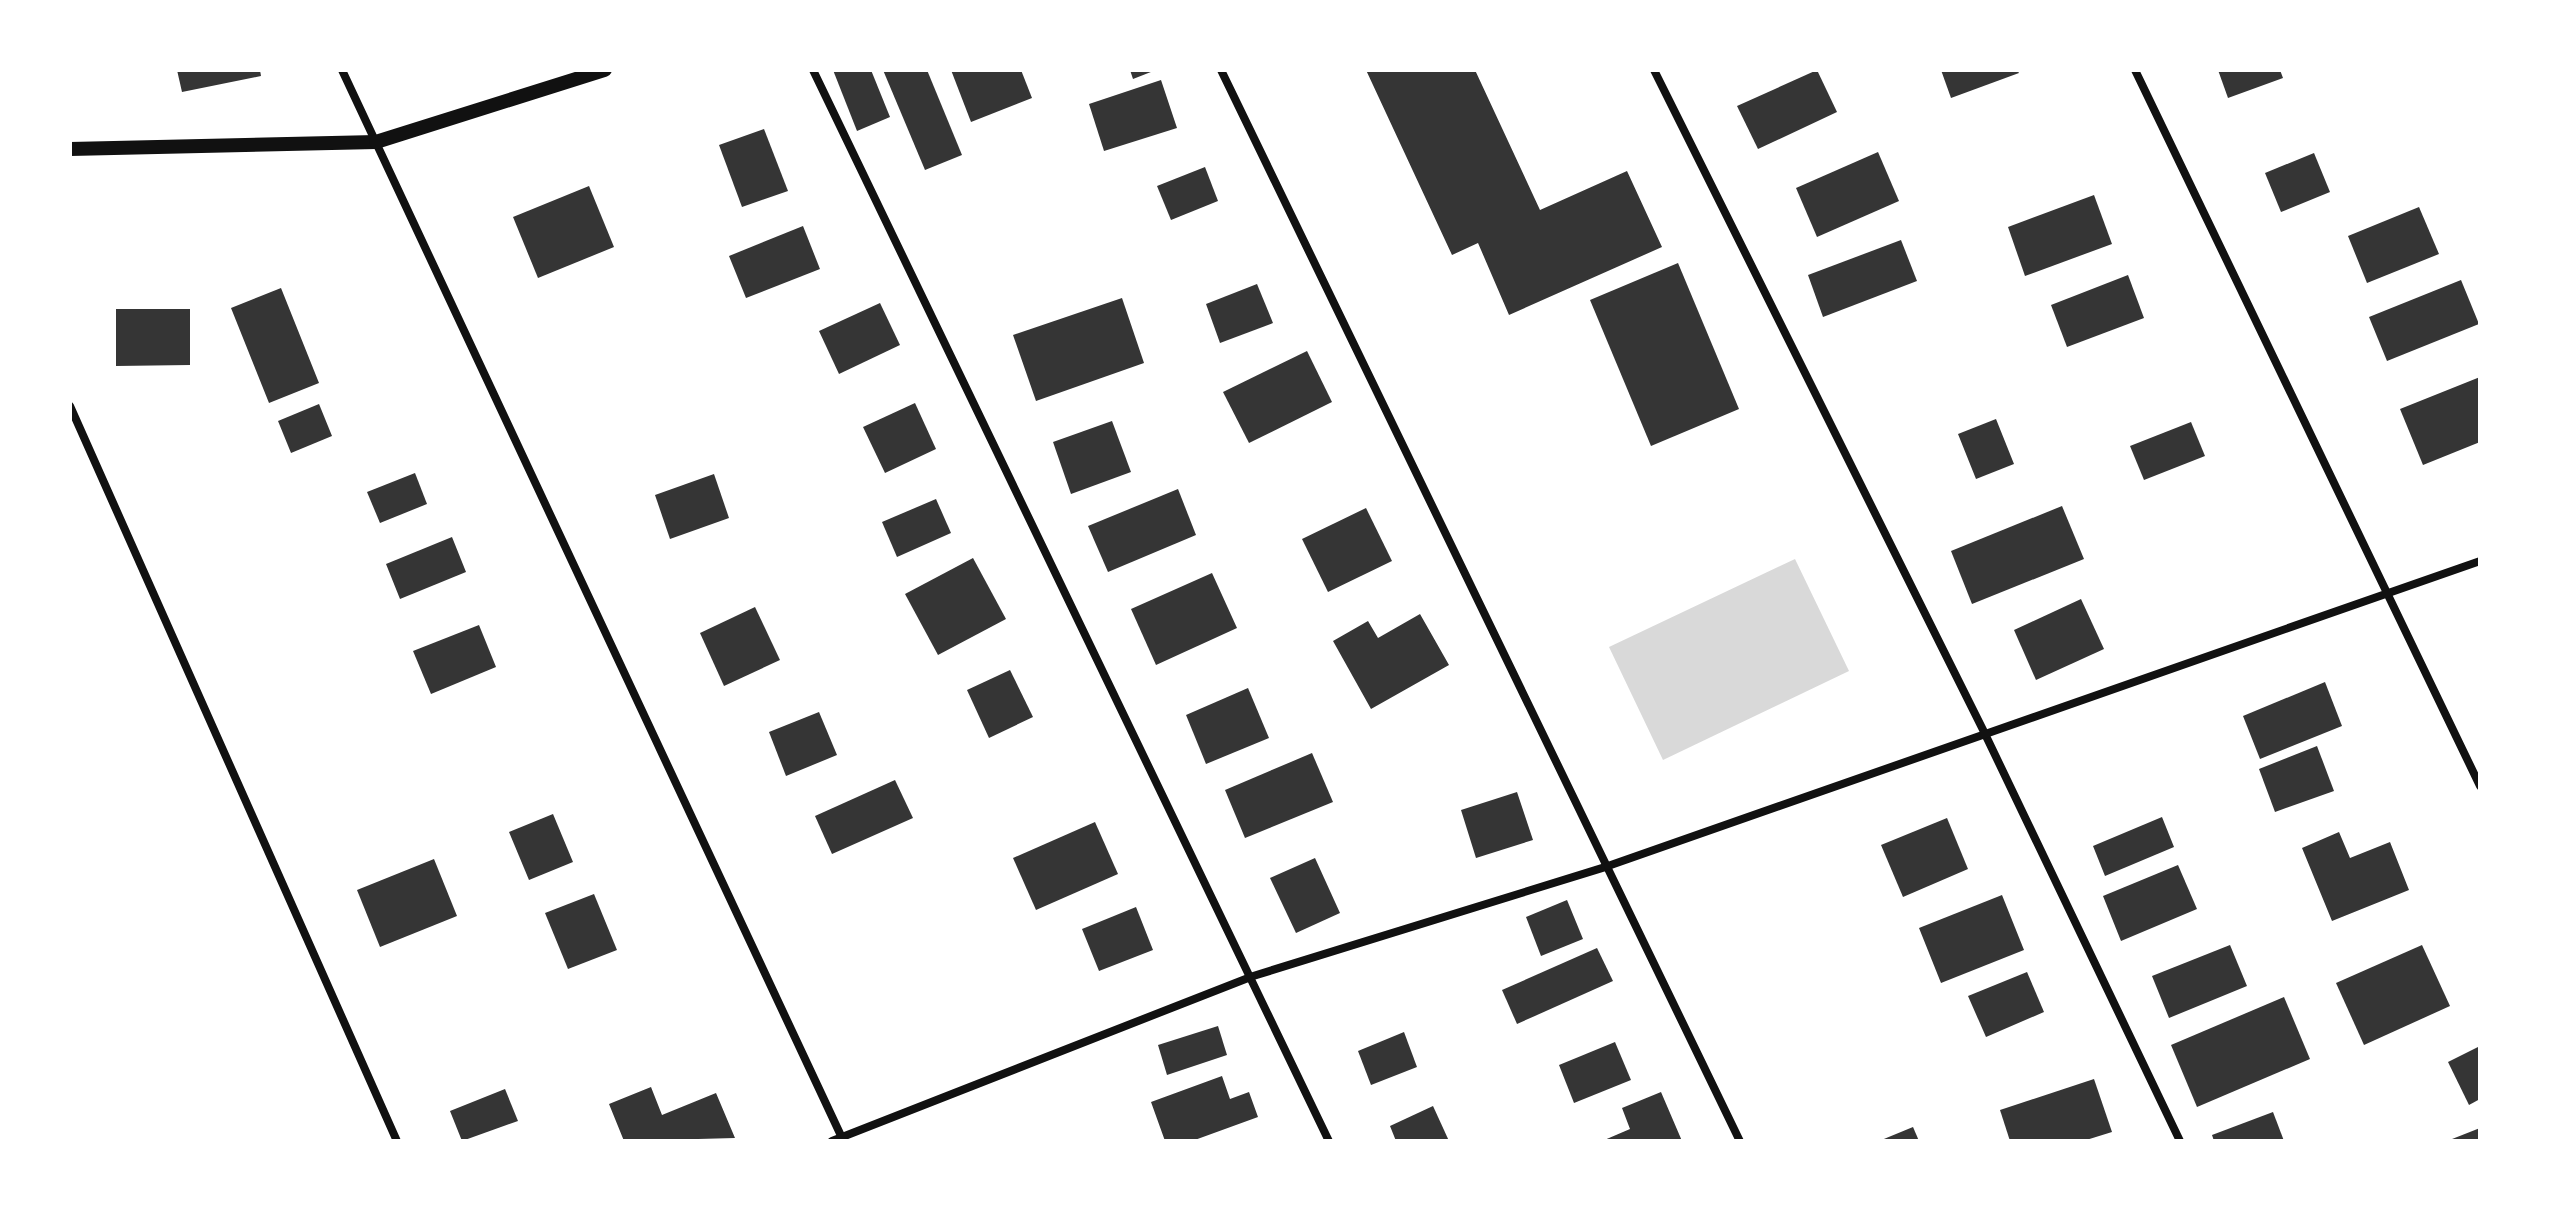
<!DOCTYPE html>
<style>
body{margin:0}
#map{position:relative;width:2550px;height:1211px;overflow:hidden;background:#fff;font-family:Inter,sans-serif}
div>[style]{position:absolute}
.water>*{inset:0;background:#d9d9d9}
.building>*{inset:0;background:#353535}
.minor>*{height:8px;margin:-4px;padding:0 4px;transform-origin:4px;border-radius:4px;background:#111}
.tertiary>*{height:14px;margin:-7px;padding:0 7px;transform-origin:7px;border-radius:7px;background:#111}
span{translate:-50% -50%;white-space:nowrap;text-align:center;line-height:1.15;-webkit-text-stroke:7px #fff;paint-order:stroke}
.frame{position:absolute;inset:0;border:72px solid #fff;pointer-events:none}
</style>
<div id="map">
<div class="water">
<div style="clip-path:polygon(1795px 559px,1849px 671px,1663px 760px,1609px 647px)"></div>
</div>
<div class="building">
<div style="clip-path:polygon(177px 70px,260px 70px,261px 76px,182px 92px)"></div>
<div style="clip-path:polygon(833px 70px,871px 70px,890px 117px,857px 131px)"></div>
<div style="clip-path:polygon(883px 70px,927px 70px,962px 155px,925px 170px)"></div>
<div style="clip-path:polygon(951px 70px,1021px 70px,1032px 98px,971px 122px)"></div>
<div style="clip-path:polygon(1130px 70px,1156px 70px,1133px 79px)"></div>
<div style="clip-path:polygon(1366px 70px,1475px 70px,1540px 210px,1627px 171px,1662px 247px,1509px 315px,1478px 243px,1452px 255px)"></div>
<div style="clip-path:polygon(1817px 70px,1837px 112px,1758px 149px,1737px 106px)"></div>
<div style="clip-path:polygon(1941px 70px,2017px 70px,2019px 73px,1951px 98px)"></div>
<div style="clip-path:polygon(2218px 70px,2280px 70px,2283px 78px,2228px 98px)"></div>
<div style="clip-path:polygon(1161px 80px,1177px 128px,1104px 151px,1089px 104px)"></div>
<div style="clip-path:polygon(764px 129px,788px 191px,742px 207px,719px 145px)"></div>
<div style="clip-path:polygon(1878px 152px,1899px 201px,1817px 237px,1796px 188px)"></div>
<div style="clip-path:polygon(2314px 153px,2330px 192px,2281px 212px,2265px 173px)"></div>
<div style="clip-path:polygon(1205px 167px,1218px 201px,1171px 220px,1157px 186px)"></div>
<div style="clip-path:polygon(589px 186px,614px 247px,538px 278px,513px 217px)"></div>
<div style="clip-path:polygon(2094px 195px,2112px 244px,2025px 276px,2008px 227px)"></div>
<div style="clip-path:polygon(2419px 207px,2439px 254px,2367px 283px,2348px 236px)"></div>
<div style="clip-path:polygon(803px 226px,820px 269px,746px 298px,729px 256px)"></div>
<div style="clip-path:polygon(1901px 240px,1917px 281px,1823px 317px,1808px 275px)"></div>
<div style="clip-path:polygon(1678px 263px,1739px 409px,1651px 446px,1590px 300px)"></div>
<div style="clip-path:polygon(2128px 275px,2144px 318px,2067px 347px,2051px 305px)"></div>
<div style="clip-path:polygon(2461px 280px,2479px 324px,2387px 361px,2369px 317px)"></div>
<div style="clip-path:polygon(1257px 284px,1273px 323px,1220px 343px,1206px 304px)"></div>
<div style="clip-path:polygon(281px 288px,319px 383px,269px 403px,231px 308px)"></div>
<div style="clip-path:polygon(1122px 298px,1144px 363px,1036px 401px,1013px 335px)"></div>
<div style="clip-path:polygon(880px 303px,900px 345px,839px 374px,819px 331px)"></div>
<div style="clip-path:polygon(116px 309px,190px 309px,190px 365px,116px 366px)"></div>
<div style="clip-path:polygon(1307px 351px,1332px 402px,1249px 443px,1223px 392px)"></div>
<div style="clip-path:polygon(2480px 377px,2480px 442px,2423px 465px,2400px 409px)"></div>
<div style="clip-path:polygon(915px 403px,936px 449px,885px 473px,863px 427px)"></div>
<div style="clip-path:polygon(319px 404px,332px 436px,291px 453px,278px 421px)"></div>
<div style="clip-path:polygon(1996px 419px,2014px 464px,1976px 479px,1958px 434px)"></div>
<div style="clip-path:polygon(1112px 421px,1131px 472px,1071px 494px,1053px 442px)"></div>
<div style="clip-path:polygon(2191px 422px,2205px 456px,2144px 480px,2130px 446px)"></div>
<div style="clip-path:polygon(415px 473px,427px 504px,380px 523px,367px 492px)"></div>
<div style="clip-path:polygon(714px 474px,729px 518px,670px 539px,655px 495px)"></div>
<div style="clip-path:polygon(1178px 489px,1196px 535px,1108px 572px,1088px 526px)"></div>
<div style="clip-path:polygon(936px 499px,951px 533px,897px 557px,882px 522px)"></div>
<div style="clip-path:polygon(2062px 506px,2084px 559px,1972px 604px,1951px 551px)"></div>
<div style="clip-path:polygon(1366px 508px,1392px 561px,1328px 592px,1302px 539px)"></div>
<div style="clip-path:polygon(452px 537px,466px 572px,400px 599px,386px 564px)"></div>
<div style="clip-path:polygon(973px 558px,1006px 619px,938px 655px,905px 594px)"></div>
<div style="clip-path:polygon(1212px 573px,1237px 628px,1156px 665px,1131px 609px)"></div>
<div style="clip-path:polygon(2081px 599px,2104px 649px,2036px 680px,2014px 630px)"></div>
<div style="clip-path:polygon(755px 607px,780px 660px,724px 686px,700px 633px)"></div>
<div style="clip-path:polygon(1420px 614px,1449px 665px,1371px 709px,1333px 641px,1368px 621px,1378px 638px)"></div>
<div style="clip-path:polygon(479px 625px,496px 667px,431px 694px,413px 651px)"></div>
<div style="clip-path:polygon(1010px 670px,1033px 717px,989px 738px,967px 690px)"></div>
<div style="clip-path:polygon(2325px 682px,2342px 726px,2260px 759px,2243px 716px)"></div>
<div style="clip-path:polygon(1248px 688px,1269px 738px,1206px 764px,1186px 715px)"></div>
<div style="clip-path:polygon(819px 712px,837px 755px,786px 776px,769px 732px)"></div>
<div style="clip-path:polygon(2317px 746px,2334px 791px,2275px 812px,2259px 769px)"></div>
<div style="clip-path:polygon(1312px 753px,1333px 802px,1245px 838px,1225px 790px)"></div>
<div style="clip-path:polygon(895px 780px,913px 818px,832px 854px,815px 816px)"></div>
<div style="clip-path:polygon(1517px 792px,1533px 840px,1476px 858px,1461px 810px)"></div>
<div style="clip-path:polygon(553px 814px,573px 862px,529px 880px,509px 832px)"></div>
<div style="clip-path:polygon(2162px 817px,2174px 847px,2105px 876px,2093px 846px)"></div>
<div style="clip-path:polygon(1947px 818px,1968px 869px,1903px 897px,1881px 845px)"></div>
<div style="clip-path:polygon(1095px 822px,1118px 874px,1036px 910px,1013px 858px)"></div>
<div style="clip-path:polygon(2339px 832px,2350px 858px,2390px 842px,2409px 890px,2332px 921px,2302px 848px)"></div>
<div style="clip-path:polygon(1315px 858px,1340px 913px,1296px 933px,1270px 878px)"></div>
<div style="clip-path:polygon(434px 859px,457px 916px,380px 947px,357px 890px)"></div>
<div style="clip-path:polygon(2178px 865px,2197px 909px,2121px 941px,2103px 896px)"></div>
<div style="clip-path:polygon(594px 894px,617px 950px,568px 969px,545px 913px)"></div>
<div style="clip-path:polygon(2002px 895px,2024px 950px,1941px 983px,1919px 928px)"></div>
<div style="clip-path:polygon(1567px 900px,1583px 939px,1541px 956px,1526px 917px)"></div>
<div style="clip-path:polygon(1136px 907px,1153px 950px,1099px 971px,1082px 929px)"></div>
<div style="clip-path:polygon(2230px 945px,2247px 986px,2169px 1018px,2152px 976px)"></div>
<div style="clip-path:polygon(2422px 945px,2450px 1006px,2364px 1045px,2336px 983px)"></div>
<div style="clip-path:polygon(1597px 948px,1613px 981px,1517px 1024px,1502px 990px)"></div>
<div style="clip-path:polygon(2027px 972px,2044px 1012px,1986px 1037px,1968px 996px)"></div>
<div style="clip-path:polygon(2284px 997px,2310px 1059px,2197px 1107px,2171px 1045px)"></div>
<div style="clip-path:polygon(1218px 1026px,1227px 1055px,1167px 1075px,1158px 1045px)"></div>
<div style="clip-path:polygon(1404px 1032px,1417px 1067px,1371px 1085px,1358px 1051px)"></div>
<div style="clip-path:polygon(1615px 1042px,1631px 1080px,1574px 1103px,1559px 1065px)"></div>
<div style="clip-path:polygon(2480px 1046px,2480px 1099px,2469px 1105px,2448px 1062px)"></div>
<div style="clip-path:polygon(1222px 1076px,1230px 1099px,1249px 1092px,1258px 1117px,1192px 1141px,1165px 1141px,1151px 1102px)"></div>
<div style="clip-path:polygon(2094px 1079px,2112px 1132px,2083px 1141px,2010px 1141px,2000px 1110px)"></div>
<div style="clip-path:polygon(651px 1087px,662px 1115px,716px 1093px,735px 1138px,624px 1141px,609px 1104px)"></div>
<div style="clip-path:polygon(505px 1089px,518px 1121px,462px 1141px,450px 1111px)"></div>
<div style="clip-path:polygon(1661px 1092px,1682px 1141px,1602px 1141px,1630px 1129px,1622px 1108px)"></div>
<div style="clip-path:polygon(1433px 1106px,1449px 1141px,1396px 1141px,1390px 1126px)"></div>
<div style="clip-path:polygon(2273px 1112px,2284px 1141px,2214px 1141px,2212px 1135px)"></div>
<div style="clip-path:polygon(1913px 1127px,1919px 1141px,1879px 1141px)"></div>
<div style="clip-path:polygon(2480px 1128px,2480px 1141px,2447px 1141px)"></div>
</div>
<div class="minor">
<div style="left:342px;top:70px;width:1181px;rotate:64.91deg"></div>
<div style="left:813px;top:70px;width:1189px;rotate:64.28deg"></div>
<div style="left:1221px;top:70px;width:1190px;rotate:64.15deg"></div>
<div style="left:1654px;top:70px;width:744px;rotate:63.5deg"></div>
<div style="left:1986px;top:736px;width:449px;rotate:64.4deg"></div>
<div style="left:2135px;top:70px;width:795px;rotate:64.27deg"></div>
<div style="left:70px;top:406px;width:804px;rotate:66.02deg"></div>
<div style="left:832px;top:1141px;width:449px;rotate:-21.4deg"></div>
<div style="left:1250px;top:977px;width:375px;rotate:-17.2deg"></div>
<div style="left:1608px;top:866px;width:924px;rotate:-19.28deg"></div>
</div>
<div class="tertiary">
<div style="left:70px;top:149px;width:306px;rotate:-1.3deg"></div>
<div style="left:376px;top:142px;width:240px;rotate:-17.5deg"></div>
</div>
<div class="frame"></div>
</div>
